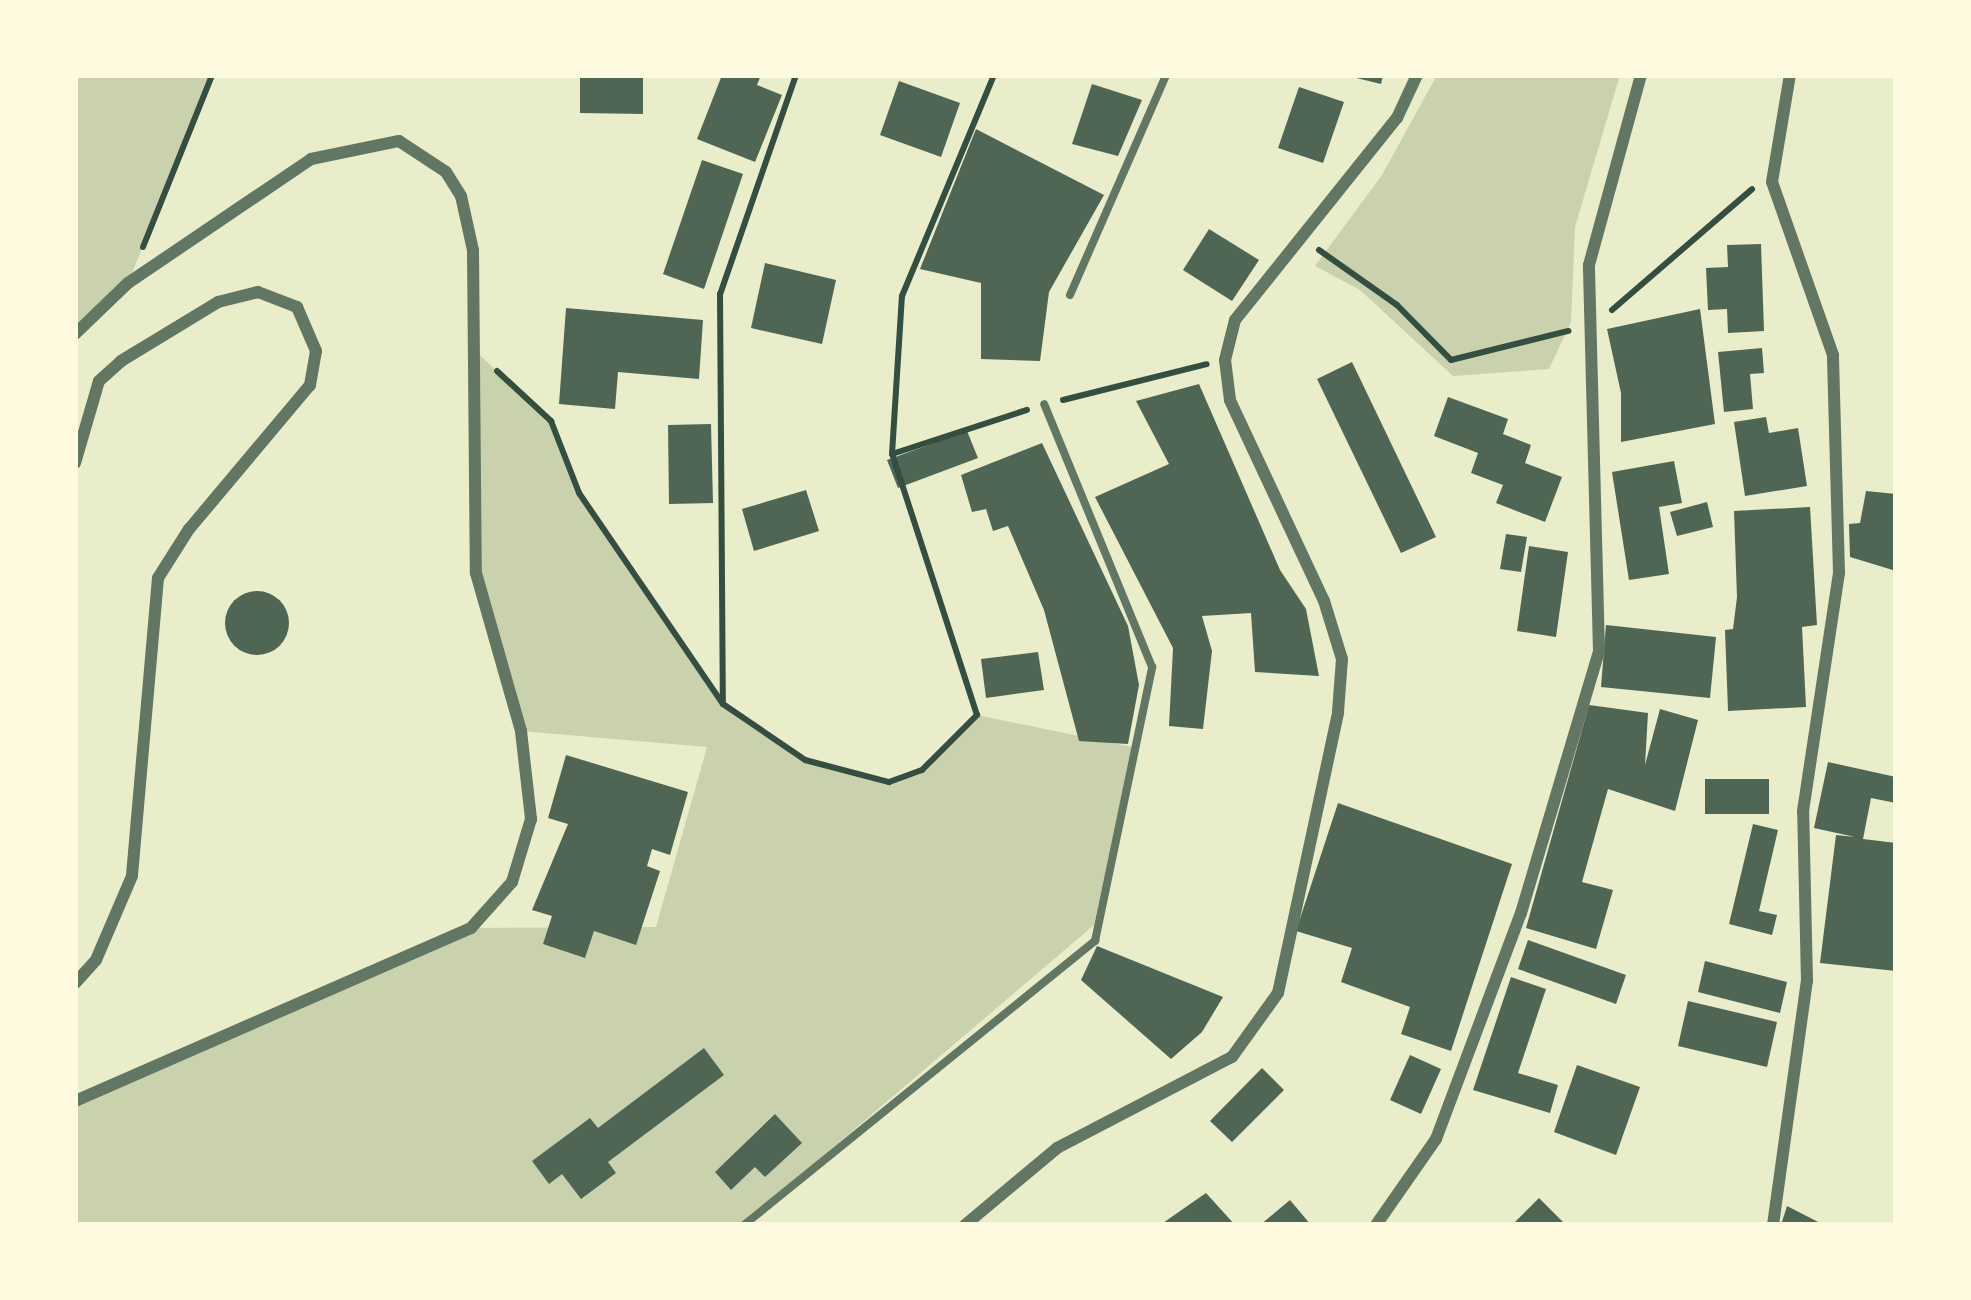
<!DOCTYPE html>
<style>
body{margin:0}
#map{position:relative;width:1971px;height:1300px;overflow:hidden;background:#e9edc9;font-family:Karla,sans-serif}
div>[style]{position:absolute}
.green>*{inset:0;background:#cad2ad}
.building>*{inset:0;background:#4f6655}
.round{border-radius:50%}
.path>*{height:6px;margin:-3px;padding:0 3px;transform-origin:3px;border-radius:3px;background:#344e41}
.service>*{height:8px;margin:-4px;padding:0 4px;transform-origin:4px;border-radius:4px;background:#617663}
.minor>*{height:12px;margin:-6px;padding:0 6px;transform-origin:6px;border-radius:6px;background:#617663}
span{translate:-50% -50%;white-space:nowrap;text-align:center;line-height:1.15;-webkit-text-stroke:9px #fefae0;paint-order:stroke}
.frame{position:absolute;inset:0;border:78px solid #fefae0;pointer-events:none}
</style>
<div id="map">
<div class="green">
<div style="clip-path:polygon(75px 75px,212px 75px,128px 283px,75px 334px)"></div>
<div style="clip-path:polygon(1437px 75px,1620px 75px,1575px 227px,1571px 322px,1549px 369px,1453px 376px,1360px 290px,1315px 266px,1382px 175px)"></div>
<div style="clip-path:polygon(472px 348px,551px 421px,579px 493px,723px 704px,805px 759px,889px 782px,922px 770px,977px 715px,1132px 747px,1094px 925px,742px 1225px,75px 1225px,75px 1101px,471px 928px,656px 927px,707px 747px,521px 731px,476px 573px)"></div>
</div>
<div class="building">
<div style="clip-path:polygon(580px 75px,643px 75px,643px 114px,580px 113px)"></div>
<div style="clip-path:polygon(722px 75px,761px 75px,757px 85px,782px 95px,755px 162px,697px 139px)"></div>
<div style="clip-path:polygon(1344px 75px,1383px 75px,1381px 84px)"></div>
<div style="clip-path:polygon(899px 81px,960px 103px,941px 157px,880px 135px)"></div>
<div style="clip-path:polygon(1092px 84px,1142px 100px,1118px 156px,1072px 144px)"></div>
<div style="clip-path:polygon(1299px 87px,1344px 102px,1323px 163px,1278px 148px)"></div>
<div style="clip-path:polygon(976px 129px,1104px 195px,1049px 292px,1040px 361px,981px 359px,981px 283px,920px 269px)"></div>
<div style="clip-path:polygon(702px 160px,743px 174px,704px 289px,663px 274px)"></div>
<div style="clip-path:polygon(1209px 229px,1259px 260px,1232px 301px,1183px 270px)"></div>
<div style="clip-path:polygon(1761px 244px,1764px 331px,1728px 333px,1727px 309px,1708px 310px,1706px 268px,1728px 267px,1727px 245px)"></div>
<div style="clip-path:polygon(765px 263px,836px 280px,822px 344px,751px 328px)"></div>
<div style="clip-path:polygon(566px 308px,703px 320px,699px 379px,618px 372px,615px 409px,559px 404px)"></div>
<div style="clip-path:polygon(1700px 309px,1715px 424px,1621px 442px,1621px 393px,1607px 329px)"></div>
<div style="clip-path:polygon(1762px 348px,1764px 373px,1750px 374px,1753px 409px,1724px 412px,1718px 352px)"></div>
<div style="clip-path:polygon(1352px 362px,1436px 537px,1401px 553px,1317px 379px)"></div>
<div style="clip-path:polygon(1199px 384px,1280px 570px,1306px 609px,1319px 676px,1255px 672px,1251px 613px,1202px 616px,1212px 651px,1203px 729px,1169px 726px,1173px 648px,1095px 497px,1169px 464px,1136px 401px)"></div>
<div style="clip-path:polygon(1448px 397px,1508px 419px,1503px 434px,1531px 445px,1525px 463px,1562px 477px,1545px 522px,1496px 503px,1503px 485px,1471px 473px,1478px 453px,1434px 436px)"></div>
<div style="clip-path:polygon(1766px 417px,1769px 433px,1798px 428px,1807px 486px,1745px 496px,1734px 422px)"></div>
<div style="clip-path:polygon(711px 424px,713px 503px,669px 504px,668px 425px)"></div>
<div style="clip-path:polygon(967px 431px,978px 458px,898px 488px,887px 460px)"></div>
<div style="clip-path:polygon(1042px 443px,1128px 626px,1139px 685px,1128px 744px,1079px 741px,1044px 610px,1008px 526px,993px 531px,986px 509px,972px 512px,961px 475px)"></div>
<div style="clip-path:polygon(1674px 461px,1682px 503px,1659px 507px,1669px 574px,1629px 580px,1612px 472px)"></div>
<div style="clip-path:polygon(806px 490px,819px 531px,754px 551px,742px 509px)"></div>
<div style="clip-path:polygon(1866px 491px,1896px 494px,1896px 571px,1850px 557px,1849px 524px,1860px 523px)"></div>
<div style="clip-path:polygon(1707px 502px,1713px 527px,1677px 536px,1670px 512px)"></div>
<div style="clip-path:polygon(1810px 507px,1817px 625px,1802px 627px,1806px 707px,1728px 711px,1725px 630px,1733px 629px,1737px 597px,1734px 511px)"></div>
<div style="clip-path:polygon(1506px 534px,1527px 537px,1521px 572px,1500px 569px)"></div>
<div style="clip-path:polygon(1529px 546px,1568px 552px,1556px 637px,1517px 631px)"></div>
<div class="round" style="left:225px;top:591px;width:64px;height:64px"></div>
<div style="clip-path:polygon(1606px 625px,1716px 637px,1710px 698px,1601px 687px)"></div>
<div style="clip-path:polygon(1038px 652px,1044px 690px,986px 698px,981px 659px)"></div>
<div style="clip-path:polygon(1589px 705px,1648px 713px,1645px 765px,1660px 709px,1698px 720px,1675px 811px,1608px 789px,1582px 882px,1613px 890px,1596px 949px,1526px 928px)"></div>
<div style="clip-path:polygon(566px 755px,688px 792px,670px 855px,652px 849px,647px 866px,660px 871px,636px 945px,594px 931px,585px 958px,543px 944px,552px 916px,532px 910px,568px 824px,548px 818px)"></div>
<div style="clip-path:polygon(1828px 762px,1896px 777px,1896px 803px,1871px 798px,1863px 839px,1896px 843px,1896px 971px,1820px 963px,1836px 835px,1855px 837px,1814px 828px)"></div>
<div style="clip-path:polygon(1705px 779px,1769px 779px,1769px 814px,1705px 814px)"></div>
<div style="clip-path:polygon(1338px 803px,1512px 864px,1451px 1051px,1401px 1034px,1410px 1007px,1341px 982px,1352px 948px,1296px 931px)"></div>
<div style="clip-path:polygon(1753px 824px,1778px 830px,1759px 911px,1777px 915px,1772px 935px,1729px 924px)"></div>
<div style="clip-path:polygon(1528px 940px,1626px 975px,1616px 1004px,1518px 969px)"></div>
<div style="clip-path:polygon(1097px 946px,1223px 997px,1202px 1032px,1171px 1059px,1081px 980px)"></div>
<div style="clip-path:polygon(1705px 961px,1787px 982px,1780px 1013px,1698px 992px)"></div>
<div style="clip-path:polygon(1511px 977px,1546px 989px,1518px 1073px,1558px 1085px,1550px 1113px,1473px 1090px)"></div>
<div style="clip-path:polygon(1688px 1001px,1777px 1022px,1767px 1067px,1678px 1046px)"></div>
<div style="clip-path:polygon(704px 1048px,724px 1075px,608px 1162px,616px 1173px,581px 1199px,562px 1174px,549px 1184px,532px 1161px,590px 1118px,598px 1128px)"></div>
<div style="clip-path:polygon(1410px 1055px,1441px 1069px,1421px 1114px,1390px 1100px)"></div>
<div style="clip-path:polygon(1577px 1065px,1640px 1087px,1616px 1155px,1554px 1132px)"></div>
<div style="clip-path:polygon(1262px 1068px,1284px 1090px,1232px 1142px,1210px 1121px)"></div>
<div style="clip-path:polygon(775px 1114px,802px 1143px,765px 1177px,755px 1167px,731px 1190px,715px 1172px)"></div>
<div style="clip-path:polygon(1206px 1193px,1235px 1225px,1160px 1225px)"></div>
<div style="clip-path:polygon(1539px 1198px,1566px 1225px,1512px 1225px)"></div>
<div style="clip-path:polygon(1290px 1200px,1311px 1225px,1260px 1225px)"></div>
<div style="clip-path:polygon(1787px 1206px,1824px 1225px,1781px 1225px)"></div>
</div>
<div class="path">
<div style="left:796px;top:75px;width:232px;rotate:109.1deg"></div>
<div style="left:720px;top:294px;width:410px;rotate:89.6deg"></div>
<div style="left:723px;top:704px;width:99px;rotate:34.3deg"></div>
<div style="left:805px;top:760px;width:87px;rotate:14.7deg"></div>
<div style="left:889px;top:782px;width:35px;rotate:-20deg"></div>
<div style="left:922px;top:770px;width:78px;rotate:-45deg"></div>
<div style="left:977px;top:715px;width:274px;rotate:-108deg"></div>
<div style="left:892px;top:454px;width:142px;rotate:-18.1deg"></div>
<div style="left:143px;top:247px;width:185px;rotate:-68.1deg"></div>
<div style="left:1319px;top:250px;width:95px;rotate:35.2deg"></div>
<div style="left:1397px;top:305px;width:77px;rotate:45.5deg"></div>
<div style="left:1451px;top:360px;width:121px;rotate:-13.9deg"></div>
<div style="left:1612px;top:310px;width:185px;rotate:-40.8deg"></div>
<div style="left:497px;top:371px;width:74px;rotate:42.8deg"></div>
<div style="left:551px;top:421px;width:77px;rotate:68.7deg"></div>
<div style="left:579px;top:493px;width:255px;rotate:55.7deg"></div>
<div style="left:1063px;top:400px;width:148px;rotate:-14deg"></div>
<div style="left:892px;top:454px;width:158px;rotate:-86.4deg"></div>
<div style="left:902px;top:296px;width:239px;rotate:-67.4deg"></div>
</div>
<div class="service">
<div style="left:1070px;top:295px;width:240px;rotate:-66.4deg"></div>
<div style="left:744px;top:1225px;width:452px;rotate:-39deg"></div>
<div style="left:1095px;top:941px;width:280px;rotate:-78.2deg"></div>
<div style="left:1152px;top:667px;width:284px;rotate:-112.3deg"></div>
</div>
<div class="minor">
<div style="left:75px;top:334px;width:74px;rotate:-43.9deg"></div>
<div style="left:128px;top:283px;width:221px;rotate:-34.1deg"></div>
<div style="left:311px;top:159px;width:90px;rotate:-11.6deg"></div>
<div style="left:399px;top:141px;width:56px;rotate:33.4deg"></div>
<div style="left:446px;top:172px;width:28px;rotate:58deg"></div>
<div style="left:461px;top:196px;width:55px;rotate:77.5deg"></div>
<div style="left:473px;top:250px;width:323px;rotate:89.5deg"></div>
<div style="left:476px;top:573px;width:164px;rotate:74.1deg"></div>
<div style="left:521px;top:731px;width:89px;rotate:83.5deg"></div>
<div style="left:531px;top:819px;width:66px;rotate:106.8deg"></div>
<div style="left:512px;top:882px;width:62px;rotate:131.7deg"></div>
<div style="left:471px;top:928px;width:432px;rotate:156.4deg"></div>
<div style="left:75px;top:463px;width:85px;rotate:-73.7deg"></div>
<div style="left:99px;top:381px;width:30px;rotate:-42deg"></div>
<div style="left:121px;top:361px;width:114px;rotate:-31.3deg"></div>
<div style="left:218px;top:302px;width:41px;rotate:-14deg"></div>
<div style="left:258px;top:292px;width:42px;rotate:21deg"></div>
<div style="left:297px;top:307px;width:48px;rotate:66.6deg"></div>
<div style="left:316px;top:351px;width:35px;rotate:100deg"></div>
<div style="left:310px;top:385px;width:188px;rotate:130deg"></div>
<div style="left:189px;top:529px;width:58px;rotate:122.3deg"></div>
<div style="left:158px;top:578px;width:299px;rotate:95deg"></div>
<div style="left:132px;top:876px;width:91px;rotate:113.2deg"></div>
<div style="left:96px;top:960px;width:31px;rotate:132deg"></div>
<div style="left:965px;top:1225px;width:120px;rotate:-39.9deg"></div>
<div style="left:1057px;top:1148px;width:197px;rotate:-27.5deg"></div>
<div style="left:1232px;top:1057px;width:79px;rotate:-54.3deg"></div>
<div style="left:1278px;top:993px;width:287px;rotate:-77.9deg"></div>
<div style="left:1338px;top:712px;width:53px;rotate:-85.7deg"></div>
<div style="left:1342px;top:659px;width:61px;rotate:-107.2deg"></div>
<div style="left:1324px;top:601px;width:222px;rotate:-115.1deg"></div>
<div style="left:1230px;top:400px;width:40px;rotate:-97.1deg"></div>
<div style="left:1225px;top:360px;width:41px;rotate:-76deg"></div>
<div style="left:1235px;top:320px;width:259px;rotate:-51.3deg"></div>
<div style="left:1397px;top:118px;width:47px;rotate:-65.1deg"></div>
<div style="left:1376px;top:1225px;width:105px;rotate:-55.1deg"></div>
<div style="left:1436px;top:1139px;width:241px;rotate:-69.4deg"></div>
<div style="left:1521px;top:913px;width:273px;rotate:-73.4deg"></div>
<div style="left:1599px;top:651px;width:386px;rotate:-91.5deg"></div>
<div style="left:1589px;top:265px;width:197px;rotate:-74.7deg"></div>
<div style="left:1773px;top:1225px;width:246px;rotate:-82.1deg"></div>
<div style="left:1807px;top:981px;width:170px;rotate:-91.3deg"></div>
<div style="left:1803px;top:811px;width:241px;rotate:-81.4deg"></div>
<div style="left:1839px;top:573px;width:218px;rotate:-91.6deg"></div>
<div style="left:1833px;top:355px;width:183px;rotate:-109.4deg"></div>
<div style="left:1772px;top:182px;width:109px;rotate:-80.5deg"></div>
</div>
<div class="frame"></div>
</div>
